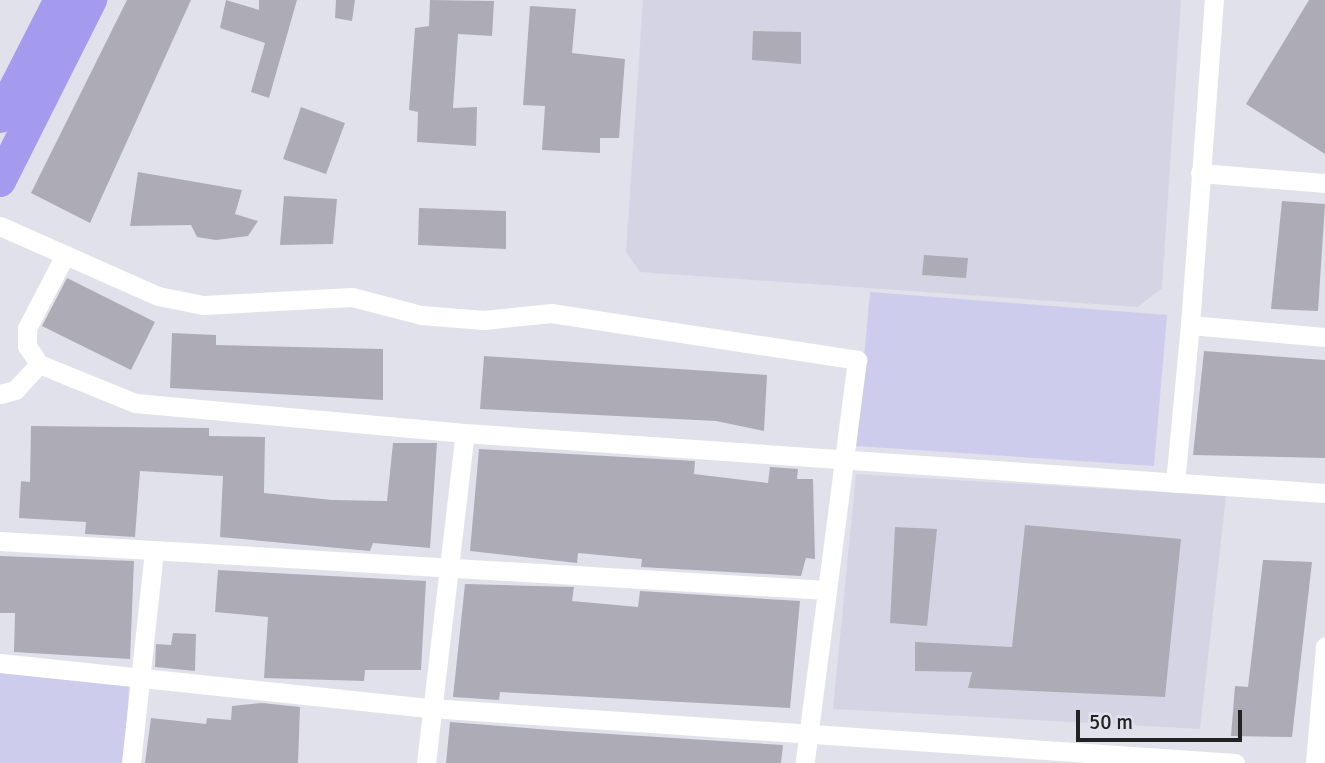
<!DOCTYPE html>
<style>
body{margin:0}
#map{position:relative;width:1325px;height:763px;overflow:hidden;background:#e1e1ec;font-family:Signika,sans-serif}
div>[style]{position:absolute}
.built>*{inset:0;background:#d4d4e5}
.green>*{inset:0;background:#cdcced}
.building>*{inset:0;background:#adacb6}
.minor>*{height:19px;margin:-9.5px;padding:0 9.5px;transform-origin:9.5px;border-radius:9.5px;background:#fff}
.trunk>*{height:32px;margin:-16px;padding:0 16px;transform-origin:16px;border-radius:16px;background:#a49aee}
span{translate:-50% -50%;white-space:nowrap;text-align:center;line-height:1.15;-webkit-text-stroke:5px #e1e1ec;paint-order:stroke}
.scale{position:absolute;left:1076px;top:710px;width:166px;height:32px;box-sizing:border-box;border:4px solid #222225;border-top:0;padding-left:9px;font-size:21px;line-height:24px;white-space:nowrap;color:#222225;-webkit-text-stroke:5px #e1e1ec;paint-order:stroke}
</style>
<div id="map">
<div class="built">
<div style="clip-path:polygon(643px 0,1181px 0,1162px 288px,1138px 307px,640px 272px,626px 252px)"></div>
<div style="clip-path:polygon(856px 474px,1226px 496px,1200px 729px,833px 709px)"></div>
</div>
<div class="green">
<div style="clip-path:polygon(870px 292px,1167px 315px,1154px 466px,856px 446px)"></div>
<div style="clip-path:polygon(0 673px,129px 686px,125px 763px,0 763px)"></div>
</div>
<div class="building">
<div style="clip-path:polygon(127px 0,191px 0,90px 223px,31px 193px)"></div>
<div style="clip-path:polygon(226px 0,259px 10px,259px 0,297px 0,269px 98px,251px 92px,265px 43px,220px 28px)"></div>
<div style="clip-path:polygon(336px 0,355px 0,352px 21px,335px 18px)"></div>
<div style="clip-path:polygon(430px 0,494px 1px,492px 36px,458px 34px,453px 108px,477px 107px,476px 146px,417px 142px,418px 112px,409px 110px,415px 28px,429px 26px)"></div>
<div style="clip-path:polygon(1309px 0,1325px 0,1325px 154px,1246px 104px)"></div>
<div style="clip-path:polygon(530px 6px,576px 9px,572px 53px,625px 59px,619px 138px,600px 138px,600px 153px,542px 150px,545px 106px,523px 105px)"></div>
<div style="clip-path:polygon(753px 31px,801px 32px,801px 64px,752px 60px)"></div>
<div style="clip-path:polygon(301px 107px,345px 123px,326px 174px,283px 159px)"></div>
<div style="clip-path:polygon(138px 172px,242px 190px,235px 214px,258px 221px,248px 236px,216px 240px,197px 237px,191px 225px,130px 226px)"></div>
<div style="clip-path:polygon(284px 196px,337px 199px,333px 244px,280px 245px)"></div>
<div style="clip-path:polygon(1282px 201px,1325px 204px,1318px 311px,1271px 309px)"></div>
<div style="clip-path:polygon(419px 208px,506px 211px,506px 249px,418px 245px)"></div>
<div style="clip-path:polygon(924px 255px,968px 258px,966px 278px,922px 275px)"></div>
<div style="clip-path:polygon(67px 278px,155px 322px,131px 370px,42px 326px)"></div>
<div style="clip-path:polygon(172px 333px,216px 335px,216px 345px,383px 349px,383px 400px,170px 388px)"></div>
<div style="clip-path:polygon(1204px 351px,1325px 360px,1325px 458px,1193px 455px)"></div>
<div style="clip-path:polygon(484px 356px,767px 375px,764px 431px,716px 421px,480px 409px)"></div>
<div style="clip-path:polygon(31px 426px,209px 428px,209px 436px,265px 437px,264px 493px,332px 500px,387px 501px,393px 443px,437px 443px,430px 548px,373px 543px,370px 551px,220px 537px,223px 476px,140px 471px,135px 537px,85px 534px,86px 522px,19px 518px,21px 481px,30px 482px)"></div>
<div style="clip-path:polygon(479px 449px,695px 461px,694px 474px,768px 483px,770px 467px,798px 469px,797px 479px,813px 479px,815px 559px,806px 558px,801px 576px,641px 567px,642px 559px,578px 553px,577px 563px,470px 551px)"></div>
<div style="clip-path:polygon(1025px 525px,1181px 539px,1165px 697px,968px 688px,972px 672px,915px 671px,915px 642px,1012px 647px)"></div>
<div style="clip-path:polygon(895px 527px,937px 529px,927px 626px,890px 623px)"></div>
<div style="clip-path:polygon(0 556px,134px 561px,130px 659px,14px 652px,15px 613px,0 613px)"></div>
<div style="clip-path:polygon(1263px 560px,1312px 562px,1292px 737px,1231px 736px,1235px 686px,1248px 687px)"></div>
<div style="clip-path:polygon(218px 570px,426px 581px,421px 670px,365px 670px,364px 681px,264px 678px,268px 617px,215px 612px)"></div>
<div style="clip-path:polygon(465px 584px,574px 587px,572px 601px,638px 607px,640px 591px,800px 601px,790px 708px,500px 692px,499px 700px,453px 697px)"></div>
<div style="clip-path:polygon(173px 633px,196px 634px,195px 671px,155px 667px,156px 644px,171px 645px)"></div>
<div style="clip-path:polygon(262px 703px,300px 707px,298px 763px,145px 763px,151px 718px,206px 724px,207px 718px,231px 720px,232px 706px)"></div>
<div style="clip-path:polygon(450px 722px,563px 731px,783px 745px,781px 763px,446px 763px)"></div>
</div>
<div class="minor">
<div style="left:1200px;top:173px;width:125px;rotate:4.6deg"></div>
<div style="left:0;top:226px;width:173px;rotate:23.9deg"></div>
<div style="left:158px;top:296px;width:46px;rotate:11.3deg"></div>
<div style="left:203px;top:305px;width:149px;rotate:-3.1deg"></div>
<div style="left:352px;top:297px;width:71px;rotate:14.6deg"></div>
<div style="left:421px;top:315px;width:63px;rotate:4.5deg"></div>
<div style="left:484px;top:320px;width:67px;rotate:-6deg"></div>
<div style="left:551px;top:313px;width:310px;rotate:8.7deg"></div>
<div style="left:857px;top:360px;width:406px;rotate:97.4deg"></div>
<div style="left:65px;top:255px;width:82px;rotate:117.5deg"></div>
<div style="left:27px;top:328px;width:18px;rotate:90deg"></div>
<div style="left:27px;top:346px;width:22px;rotate:56deg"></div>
<div style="left:39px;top:364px;width:104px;rotate:22.1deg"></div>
<div style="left:135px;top:403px;width:331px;rotate:5.2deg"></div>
<div style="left:465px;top:433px;width:862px;rotate:3.99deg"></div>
<div style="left:1190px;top:325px;width:326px;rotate:-85.8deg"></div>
<div style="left:0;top:394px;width:16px;rotate:-15deg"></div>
<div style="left:15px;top:390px;width:35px;rotate:-47deg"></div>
<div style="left:1175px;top:483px;width:159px;rotate:-84.6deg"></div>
<div style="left:1190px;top:325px;width:136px;rotate:5.1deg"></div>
<div style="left:0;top:541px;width:828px;rotate:3.39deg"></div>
<div style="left:0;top:663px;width:433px;rotate:6deg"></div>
<div style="left:431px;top:708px;width:806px;rotate:3.91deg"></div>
<div style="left:131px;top:763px;width:214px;rotate:-83.8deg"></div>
<div style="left:426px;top:763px;width:332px;rotate:-83.3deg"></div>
<div style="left:1315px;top:763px;width:117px;rotate:-85.1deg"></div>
</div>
<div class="trunk">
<div style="left:0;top:117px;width:131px;rotate:-62.9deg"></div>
<div style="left:0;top:181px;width:203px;rotate:-63.3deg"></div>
</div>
<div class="scale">50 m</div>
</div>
